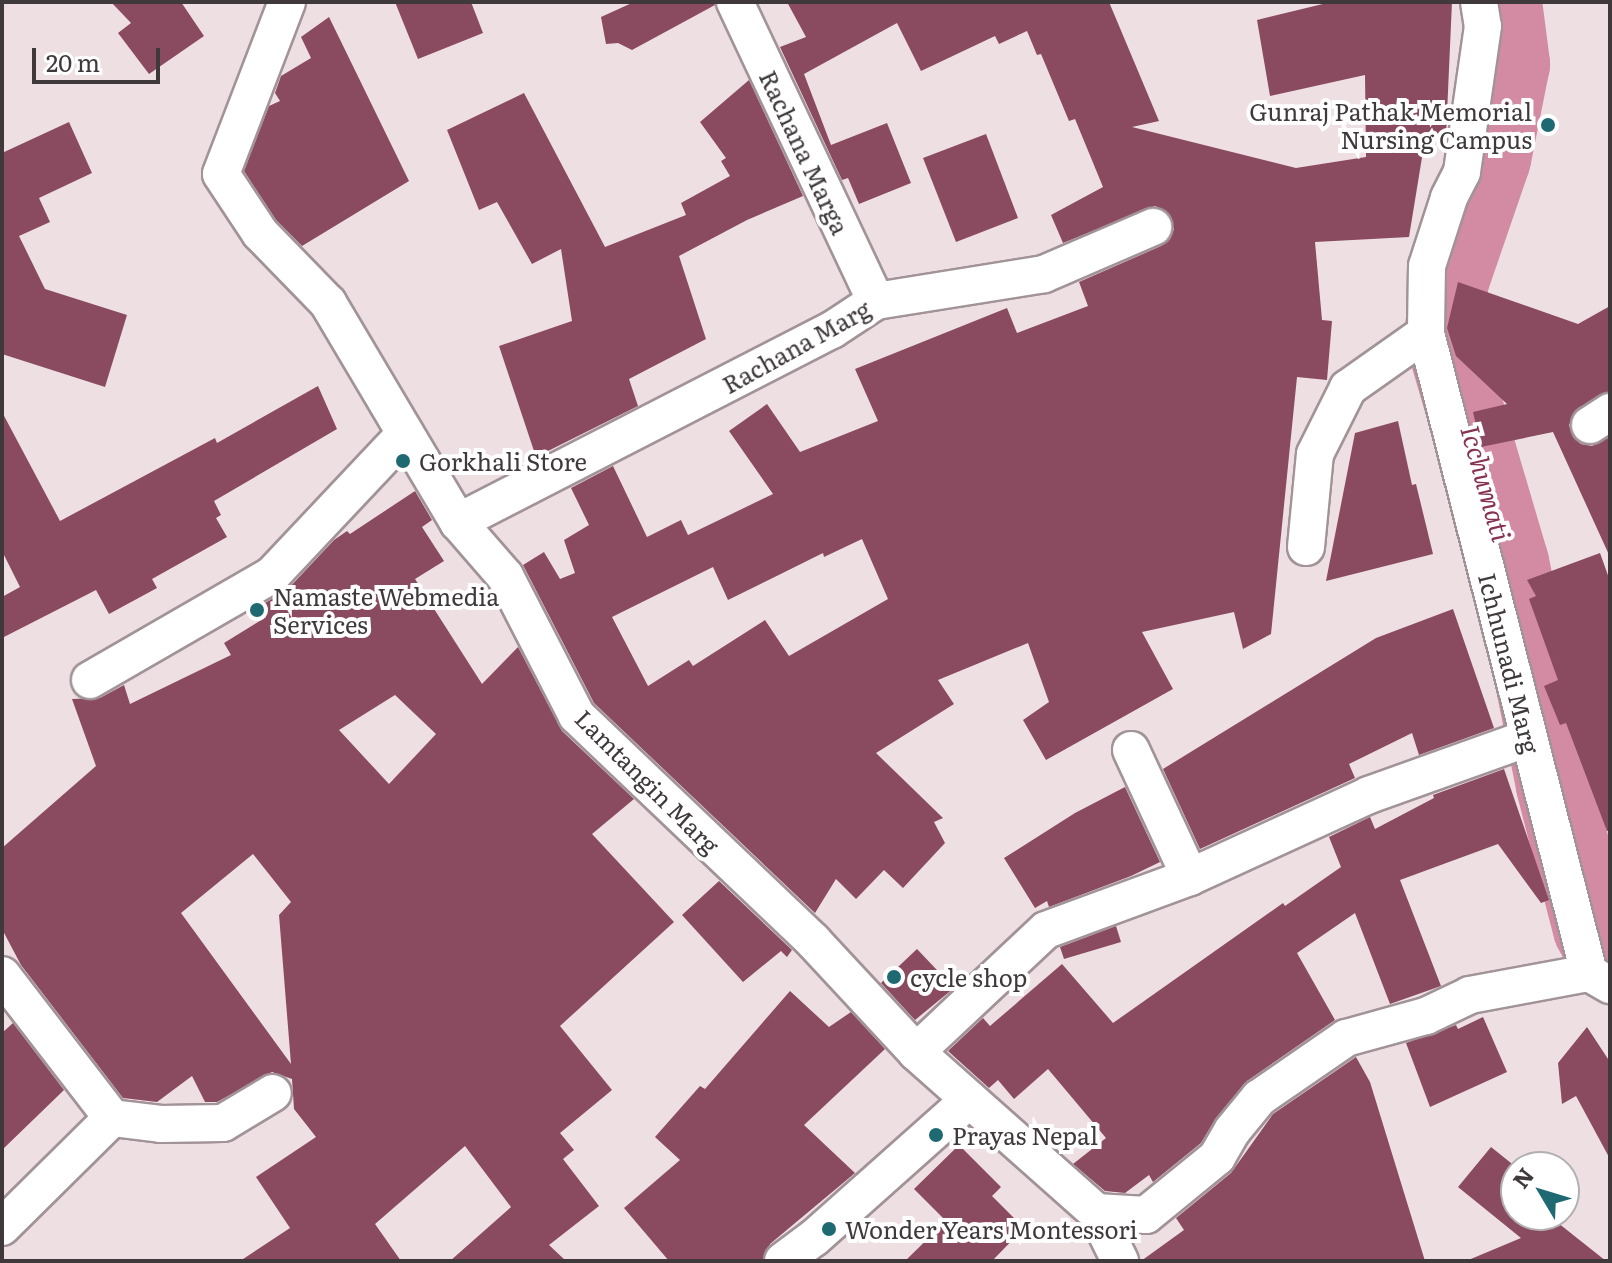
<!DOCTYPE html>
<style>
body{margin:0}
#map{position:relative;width:1612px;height:1263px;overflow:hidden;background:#eedfe3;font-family:Literata,serif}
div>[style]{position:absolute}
.river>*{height:78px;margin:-39px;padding:0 39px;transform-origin:39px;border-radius:39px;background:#d28ba2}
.building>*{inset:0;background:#8a4a60}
.roads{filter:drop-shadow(2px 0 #a19397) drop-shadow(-2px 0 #a19397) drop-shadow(0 2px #a19397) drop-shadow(0 -2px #a19397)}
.street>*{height:36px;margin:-18px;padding:0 18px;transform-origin:18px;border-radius:18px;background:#fff}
.dots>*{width:22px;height:22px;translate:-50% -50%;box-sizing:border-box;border:4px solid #fff;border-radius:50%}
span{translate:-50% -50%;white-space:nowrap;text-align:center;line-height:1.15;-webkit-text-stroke:8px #fff;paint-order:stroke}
.poi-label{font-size:24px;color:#3f393b}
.right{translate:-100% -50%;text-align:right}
.left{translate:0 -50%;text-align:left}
.street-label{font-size:24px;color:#3f393b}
.water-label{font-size:26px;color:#873254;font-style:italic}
.frame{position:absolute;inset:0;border:4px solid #3f393b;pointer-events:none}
.north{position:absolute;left:1500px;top:1151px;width:80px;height:80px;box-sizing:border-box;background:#fff;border:2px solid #b2b0b1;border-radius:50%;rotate:308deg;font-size:22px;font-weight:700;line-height:32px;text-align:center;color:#3f393b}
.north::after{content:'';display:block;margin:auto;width:28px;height:36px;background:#1f6973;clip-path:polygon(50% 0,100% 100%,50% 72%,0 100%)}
.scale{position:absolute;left:32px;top:48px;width:128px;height:36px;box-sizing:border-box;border:4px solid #3f393b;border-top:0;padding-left:10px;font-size:24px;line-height:28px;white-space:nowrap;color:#3f393b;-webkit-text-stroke:6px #fff;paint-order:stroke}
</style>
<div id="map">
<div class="river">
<div style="left:1503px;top:2px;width:63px;rotate:82.6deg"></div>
<div style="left:1511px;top:64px;width:97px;rotate:101.3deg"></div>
<div style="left:1492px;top:159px;width:129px;rotate:109deg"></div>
<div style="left:1450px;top:281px;width:54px;rotate:97.4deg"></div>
<div style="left:1443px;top:335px;width:237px;rotate:73.6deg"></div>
<div style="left:1510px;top:562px;width:228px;rotate:78.6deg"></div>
<div style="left:1555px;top:786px;width:148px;rotate:75.5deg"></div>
<div style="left:1592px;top:929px;width:38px;rotate:62deg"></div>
</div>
<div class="building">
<div style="clip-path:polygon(111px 2px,181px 2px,204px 36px,149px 74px,118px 33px,131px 23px)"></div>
<div style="clip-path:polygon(395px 2px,471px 2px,483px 33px,418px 59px)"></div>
<div style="clip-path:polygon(634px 2px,714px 2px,715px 5px,632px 50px,618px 43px,606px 44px,601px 17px)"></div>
<div style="clip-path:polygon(evenodd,787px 2px,1109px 2px,1159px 121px,1132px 127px,1296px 168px,1366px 157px,1365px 75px,1270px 96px,1257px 20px,1331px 2px,1452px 2px,1446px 136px,1425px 139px,1409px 237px,1315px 242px,1322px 320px,1332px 321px,1327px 380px,1297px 377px,1271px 634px,1243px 649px,1234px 612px,1142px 632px,1173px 689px,1046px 760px,1023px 720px,1049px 702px,1028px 643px,938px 680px,954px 704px,876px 753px,943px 818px,934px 822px,945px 843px,903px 888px,884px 870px,856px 899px,836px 879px,815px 913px,594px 703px,523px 565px,544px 552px,560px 579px,575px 573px,564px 540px,589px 525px,571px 488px,613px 466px,647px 537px,681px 520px,688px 535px,773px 494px,729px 431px,767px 404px,800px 452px,878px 421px,855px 369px,1007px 308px,1017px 333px,1088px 306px,1079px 282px,1161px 246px,1170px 239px,1174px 229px,1166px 211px,1155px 206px,1063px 243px,1051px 215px,1103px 187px,1075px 119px,1069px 121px,1041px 54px,1037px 55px,1027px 31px,999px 44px,995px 36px,921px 71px,897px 23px,804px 74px,831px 145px,887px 123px,911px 183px,859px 204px,848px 178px,842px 180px,780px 47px,806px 37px,787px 2px,862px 539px,888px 599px,789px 656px,765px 620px,693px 666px,689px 660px,648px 686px,612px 617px,713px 567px,728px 600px,823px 553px,824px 557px,862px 539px)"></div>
<div style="clip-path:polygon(329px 17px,409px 181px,302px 246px,276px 220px,244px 171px,269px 106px,280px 101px,275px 93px,281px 76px,311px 58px,301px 37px)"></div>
<div style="clip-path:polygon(749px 80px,803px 196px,747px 220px,679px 256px,706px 339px,629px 379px,638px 406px,536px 457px,499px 346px,572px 321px,561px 249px,532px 264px,497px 202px,479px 210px,447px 130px,524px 93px,605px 247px,686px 215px,681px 203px,730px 176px,721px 161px,726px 158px,700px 122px)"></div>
<div style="clip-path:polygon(69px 122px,92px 173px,39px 198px,50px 222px,19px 236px,45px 289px,127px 315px,105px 387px,2px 354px,2px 153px)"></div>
<div style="clip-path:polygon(986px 134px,1018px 218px,956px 242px,923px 158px)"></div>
<div style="clip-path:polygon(1458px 282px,1578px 324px,1610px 306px,1610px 391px,1578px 408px,1569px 425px,1573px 437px,1581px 444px,1592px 446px,1610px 437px,1610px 557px,1553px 432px,1481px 447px,1473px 412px,1507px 404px,1456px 356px,1447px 328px)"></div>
<div style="clip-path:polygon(318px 386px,337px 429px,214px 501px,221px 515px,216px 518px,227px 537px,152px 579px,157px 588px,109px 614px,96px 590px,2px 638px,2px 597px,20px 587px,2px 551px,2px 412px,60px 521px,215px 438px,217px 443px)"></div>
<div style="clip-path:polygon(1398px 421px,1412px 485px,1416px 484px,1433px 554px,1326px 581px,1355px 433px)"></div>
<div style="clip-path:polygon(evenodd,415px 491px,432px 520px,422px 527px,444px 561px,415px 579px,482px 684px,518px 647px,562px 731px,634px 799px,592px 834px,674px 922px,560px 1026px,612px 1090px,560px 1133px,574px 1150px,563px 1159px,599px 1206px,549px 1245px,566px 1261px,450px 1261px,511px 1207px,465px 1146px,375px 1224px,401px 1261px,240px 1261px,290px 1228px,256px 1177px,316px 1137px,294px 1109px,292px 1079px,272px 1072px,217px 1102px,205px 1102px,192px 1076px,157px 1102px,123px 1098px,21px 965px,2px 929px,2px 848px,96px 766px,72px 699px,100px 698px,124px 685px,130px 704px,231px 655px,224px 643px,266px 617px,260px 606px,287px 590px,334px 540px,347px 531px,350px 534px,415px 491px,395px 695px,436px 734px,389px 784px,339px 730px,395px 695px,415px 491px,253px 854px,291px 902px,279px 915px,291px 1064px,181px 913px,253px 854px)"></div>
<div style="clip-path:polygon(1600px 553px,1610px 581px,1610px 831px,1607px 831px,1566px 723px,1560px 725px,1544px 686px,1558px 680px,1529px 599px,1536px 596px,1527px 580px)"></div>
<div style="clip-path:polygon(1453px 609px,1494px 728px,1419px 755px,1412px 733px,1349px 764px,1355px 778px,1200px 849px,1163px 769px,1376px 638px)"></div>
<div style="clip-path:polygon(1504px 769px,1549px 900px,1541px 903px,1498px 844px,1400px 880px,1441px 986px,1390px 1004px,1355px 913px,1297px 953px,1335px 1020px,1247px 1081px,1216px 1118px,1201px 1143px,1153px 1182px,1149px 1175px,1125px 1193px,1105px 1191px,1073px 1164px,1106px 1138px,1048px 1069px,1014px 1099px,998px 1080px,989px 1088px,948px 1051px,983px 1018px,990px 1026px,1062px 964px,1113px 1023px,1283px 903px,1285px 906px,1341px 867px,1329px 837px,1370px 817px,1375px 829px,1434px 798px,1433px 795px)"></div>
<div style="clip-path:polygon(1125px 787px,1160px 862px,1131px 876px,1049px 907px,1047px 901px,1035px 908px,1004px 858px,1075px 813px)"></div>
<div style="clip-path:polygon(719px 881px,792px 950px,787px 957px,781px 951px,743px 982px,682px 915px)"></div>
<div style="clip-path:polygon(1116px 926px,1121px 942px,1064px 959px,1060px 947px)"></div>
<div style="clip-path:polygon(917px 949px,954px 988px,915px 1020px,881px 983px)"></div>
<div style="clip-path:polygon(790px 991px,829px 1027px,851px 1012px,885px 1049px,804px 1125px,855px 1173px,770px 1244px,762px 1261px,669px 1261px,624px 1208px,680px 1160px,655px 1137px,700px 1086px,705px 1089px)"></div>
<div style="clip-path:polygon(1483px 1017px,1507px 1072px,1430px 1107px,1406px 1043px,1456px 1025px,1458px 1029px)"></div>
<div style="clip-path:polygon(13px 1023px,64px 1090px,2px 1150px,2px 1033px)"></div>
<div style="clip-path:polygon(1587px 1027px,1610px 1062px,1610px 1159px,1576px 1096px,1562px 1104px,1558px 1063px)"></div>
<div style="clip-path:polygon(1356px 1057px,1370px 1082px,1425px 1261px,1141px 1261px,1184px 1230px,1176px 1218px,1231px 1173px,1273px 1114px)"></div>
<div style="clip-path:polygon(959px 1145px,1001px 1187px,992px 1196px,1024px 1228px,992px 1261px,905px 1261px,946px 1221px,914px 1189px)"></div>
<div style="clip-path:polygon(1491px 1147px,1516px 1167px,1516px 1215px,1548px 1215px,1606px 1261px,1466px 1261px,1521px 1238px,1458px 1187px)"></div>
</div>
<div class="roads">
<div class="street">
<div style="left:287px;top:2px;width:184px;rotate:111deg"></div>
<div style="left:221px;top:174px;width:71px;rotate:56.5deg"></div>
<div style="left:260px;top:233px;width:98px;rotate:45.8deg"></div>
<div style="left:328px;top:303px;width:255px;rotate:59.3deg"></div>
<div style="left:458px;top:522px;width:72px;rotate:49deg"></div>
<div style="left:505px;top:576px;width:157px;rotate:62.8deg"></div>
<div style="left:577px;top:716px;width:326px;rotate:43.6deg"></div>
<div style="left:813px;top:941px;width:151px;rotate:47.1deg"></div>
<div style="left:916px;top:1052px;width:241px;rotate:41.6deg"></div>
<div style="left:1096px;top:1212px;width:55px;rotate:63.9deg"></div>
<div style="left:735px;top:2px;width:331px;rotate:64.8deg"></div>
<div style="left:1479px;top:2px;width:24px;rotate:81deg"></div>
<div style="left:1483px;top:26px;width:148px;rotate:98.2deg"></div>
<div style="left:1462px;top:172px;width:29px;rotate:117deg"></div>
<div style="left:1449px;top:198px;width:71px;rotate:107.9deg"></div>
<div style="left:1427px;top:266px;width:67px;rotate:90.9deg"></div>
<div style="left:1426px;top:333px;width:660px;rotate:75.71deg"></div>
<div style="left:1589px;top:973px;width:24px;rotate:30deg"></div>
<div style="left:1590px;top:425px;width:24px;rotate:-33deg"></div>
<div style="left:458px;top:522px;width:420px;rotate:-27.2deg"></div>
<div style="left:832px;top:330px;width:53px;rotate:-33.4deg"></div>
<div style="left:876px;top:301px;width:170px;rotate:-9.1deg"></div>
<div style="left:1044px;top:274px;width:119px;rotate:-23.3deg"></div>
<div style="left:1306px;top:547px;width:93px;rotate:-84.5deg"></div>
<div style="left:1315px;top:454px;width:74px;rotate:-63.4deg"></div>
<div style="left:1348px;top:388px;width:95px;rotate:-35.2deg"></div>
<div style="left:90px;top:680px;width:210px;rotate:-30deg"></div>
<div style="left:272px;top:575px;width:194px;rotate:-46.7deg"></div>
<div style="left:1131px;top:750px;width:140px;rotate:65.1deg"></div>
<div style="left:2px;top:975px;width:180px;rotate:52.4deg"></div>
<div style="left:112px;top:1118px;width:155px;rotate:135.3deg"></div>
<div style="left:916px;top:1052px;width:178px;rotate:-43.2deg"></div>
<div style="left:1046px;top:930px;width:153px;rotate:-20.2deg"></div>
<div style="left:1190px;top:877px;width:197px;rotate:-24.6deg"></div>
<div style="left:1369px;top:795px;width:169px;rotate:-19.7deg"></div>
<div style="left:112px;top:1118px;width:49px;rotate:7deg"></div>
<div style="left:161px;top:1124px;width:62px;rotate:-0.9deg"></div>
<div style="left:223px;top:1123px;width:58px;rotate:-31deg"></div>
<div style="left:1096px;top:1212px;width:50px;rotate:3.4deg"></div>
<div style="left:1146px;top:1215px;width:92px;rotate:-39.2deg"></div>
<div style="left:1217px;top:1157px;width:30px;rotate:-60deg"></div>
<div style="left:1232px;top:1131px;width:43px;rotate:-50.7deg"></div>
<div style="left:1259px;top:1098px;width:106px;rotate:-34.6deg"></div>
<div style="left:1346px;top:1038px;width:83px;rotate:-15.4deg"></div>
<div style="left:1426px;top:1016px;width:49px;rotate:-25.5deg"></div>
<div style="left:1470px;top:995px;width:121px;rotate:-10.5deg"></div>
<div style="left:783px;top:1261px;width:39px;rotate:-37deg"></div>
<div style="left:814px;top:1238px;width:208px;rotate:-41.7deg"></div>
</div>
</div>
<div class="dots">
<div style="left:1548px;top:125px;background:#1f6973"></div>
<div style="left:403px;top:461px;background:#1f6973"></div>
<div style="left:257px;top:610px;background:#1f6973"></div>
<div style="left:894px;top:977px;background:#1f6973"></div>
<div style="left:936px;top:1135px;background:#1f6973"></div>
<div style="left:829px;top:1229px;background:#1f6973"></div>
</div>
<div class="poi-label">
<span class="right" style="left:1532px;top:125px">Gunraj Pathak Memorial<br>Nursing Campus</span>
<span class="left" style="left:419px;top:461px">Gorkhali Store</span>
<span class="left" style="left:273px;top:610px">Namaste Webmedia<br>Services</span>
<span class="left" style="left:910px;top:977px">cycle shop</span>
<span class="left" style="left:952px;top:1135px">Prayas Nepal</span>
<span class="left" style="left:845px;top:1229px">Wonder Years Montessori</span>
</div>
<div class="street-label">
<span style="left:805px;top:152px;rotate:65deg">Rachana Marga</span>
<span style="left:796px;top:346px;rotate:-29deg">Rachana Marg</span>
<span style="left:1510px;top:663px;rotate:76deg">Ichhunadi Marg</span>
<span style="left:648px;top:781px;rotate:45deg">Lamtangin Marg</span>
</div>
<div class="water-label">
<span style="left:1487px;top:483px;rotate:74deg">Icchumati</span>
</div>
<div class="frame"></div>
<div class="north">N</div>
<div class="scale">20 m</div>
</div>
